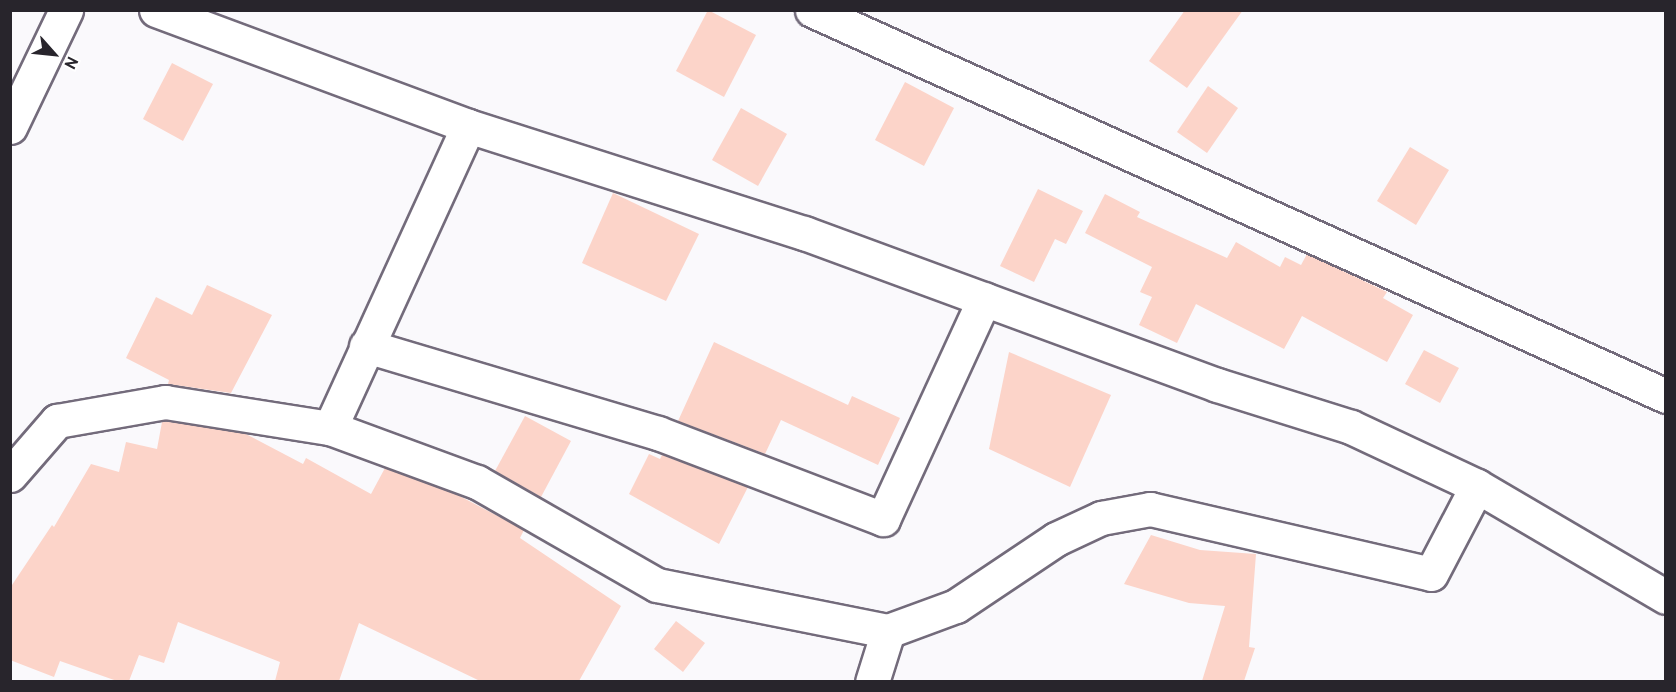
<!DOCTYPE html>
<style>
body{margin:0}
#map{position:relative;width:1676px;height:692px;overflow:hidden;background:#faf9fc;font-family:Overpass,sans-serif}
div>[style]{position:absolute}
.building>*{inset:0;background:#fcd4c9}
.roads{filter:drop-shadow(2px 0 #736b7b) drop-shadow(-2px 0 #736b7b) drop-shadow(0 2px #736b7b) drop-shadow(0 -2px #736b7b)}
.minor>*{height:33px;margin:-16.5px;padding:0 16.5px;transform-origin:16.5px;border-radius:16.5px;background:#fff}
span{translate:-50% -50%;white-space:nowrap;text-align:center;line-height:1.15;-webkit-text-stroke:6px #fff;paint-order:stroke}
.frame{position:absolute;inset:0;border:12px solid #28252c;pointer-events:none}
.north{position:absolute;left:24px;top:24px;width:60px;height:60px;-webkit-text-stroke:4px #fff;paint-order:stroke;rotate:117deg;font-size:16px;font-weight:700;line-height:24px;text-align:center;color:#28252c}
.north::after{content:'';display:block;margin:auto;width:21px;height:27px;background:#28252c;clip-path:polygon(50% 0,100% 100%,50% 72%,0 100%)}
</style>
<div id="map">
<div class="building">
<div style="clip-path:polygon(708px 10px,756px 35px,724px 97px,676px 71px)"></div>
<div style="clip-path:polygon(1185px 10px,1243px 10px,1187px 88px,1149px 61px)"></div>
<div style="clip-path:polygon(172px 63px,213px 84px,183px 141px,143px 119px)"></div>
<div style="clip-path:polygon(905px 82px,954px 108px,924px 166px,875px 140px)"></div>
<div style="clip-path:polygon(1208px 86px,1238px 108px,1207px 153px,1177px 132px)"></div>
<div style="clip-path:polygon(741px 108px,787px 134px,758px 186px,712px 160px)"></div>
<div style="clip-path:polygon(1410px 147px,1449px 170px,1416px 225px,1377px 201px)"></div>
<div style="clip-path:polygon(1038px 189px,1083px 211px,1066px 244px,1055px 239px,1034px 282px,1000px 266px)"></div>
<div style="clip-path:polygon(613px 193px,699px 234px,666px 301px,582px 263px)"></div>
<div style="clip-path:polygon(1105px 194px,1140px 212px,1137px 217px,1227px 258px,1236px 242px,1280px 267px,1285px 257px,1301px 265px,1307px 254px,1387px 292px,1383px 298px,1413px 315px,1387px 362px,1302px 316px,1284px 349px,1196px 304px,1177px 343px,1139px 325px,1152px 297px,1140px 292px,1152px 267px,1085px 233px)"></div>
<div style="clip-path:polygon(207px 285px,272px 315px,231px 393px,168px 384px,169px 380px,126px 358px,156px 297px,192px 315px)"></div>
<div style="clip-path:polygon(714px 342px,848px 405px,852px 396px,900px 418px,878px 465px,781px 420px,765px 454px,678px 421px)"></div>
<div style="clip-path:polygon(1424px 350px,1459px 368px,1440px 403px,1405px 384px)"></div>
<div style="clip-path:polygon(1009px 352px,1111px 395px,1070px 487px,989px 449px)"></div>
<div style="clip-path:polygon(525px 416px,571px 441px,541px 497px,495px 471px)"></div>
<div style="clip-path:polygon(165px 421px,244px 433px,303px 464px,306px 458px,371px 494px,385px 468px,454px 493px,524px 530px,520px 538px,621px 606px,579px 681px,480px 681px,359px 623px,339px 681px,275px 681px,280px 662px,178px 622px,164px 663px,139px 655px,129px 681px,117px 681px,60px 661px,54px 677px,10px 660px,10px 588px,52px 525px,54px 527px,91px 464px,119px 472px,126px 442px,157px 449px,162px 422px)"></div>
<div style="clip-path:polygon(649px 454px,660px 459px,662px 455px,748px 487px,719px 544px,629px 494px)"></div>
<div style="clip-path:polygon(1151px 535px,1200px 550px,1256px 554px,1249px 647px,1255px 648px,1244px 681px,1202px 681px,1225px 606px,1189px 603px,1124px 584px)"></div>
<div style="clip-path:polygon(676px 621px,705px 643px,683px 672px,654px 649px)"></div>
</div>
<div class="roads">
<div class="minor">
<div style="left:156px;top:10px;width:333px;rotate:20.4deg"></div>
<div style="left:468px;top:126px;width:353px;rotate:17.7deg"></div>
<div style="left:804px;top:233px;width:440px;rotate:20.2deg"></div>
<div style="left:1217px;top:385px;width:140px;rotate:17.4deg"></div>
<div style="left:1351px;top:427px;width:139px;rotate:25.1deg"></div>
<div style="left:1477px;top:486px;width:219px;rotate:30.4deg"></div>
<div style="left:812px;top:10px;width:937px;rotate:24.32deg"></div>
<div style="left:10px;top:127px;width:130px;rotate:-64.4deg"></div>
<div style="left:366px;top:346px;width:305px;rotate:16.6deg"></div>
<div style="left:658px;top:433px;width:241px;rotate:20.9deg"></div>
<div style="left:883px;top:519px;width:242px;rotate:-65.3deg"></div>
<div style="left:330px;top:428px;width:332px;rotate:-65.4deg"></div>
<div style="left:10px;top:475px;width:72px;rotate:-49deg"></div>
<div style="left:57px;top:421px;width:110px;rotate:-10deg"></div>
<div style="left:165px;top:402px;width:167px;rotate:9deg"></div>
<div style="left:330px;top:428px;width:157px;rotate:20.2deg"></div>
<div style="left:477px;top:482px;width:207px;rotate:29.8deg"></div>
<div style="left:657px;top:585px;width:236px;rotate:11.3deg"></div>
<div style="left:888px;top:631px;width:53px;rotate:107.4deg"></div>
<div style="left:888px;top:631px;width:72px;rotate:-20.2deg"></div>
<div style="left:956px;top:606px;width:120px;rotate:-33.8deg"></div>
<div style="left:1056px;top:539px;width:50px;rotate:-25deg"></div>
<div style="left:1101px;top:518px;width:50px;rotate:-10.4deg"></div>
<div style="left:1150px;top:509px;width:288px;rotate:13deg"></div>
<div style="left:1431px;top:574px;width:99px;rotate:-62.4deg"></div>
</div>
</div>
<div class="frame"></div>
<div class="north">N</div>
</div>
